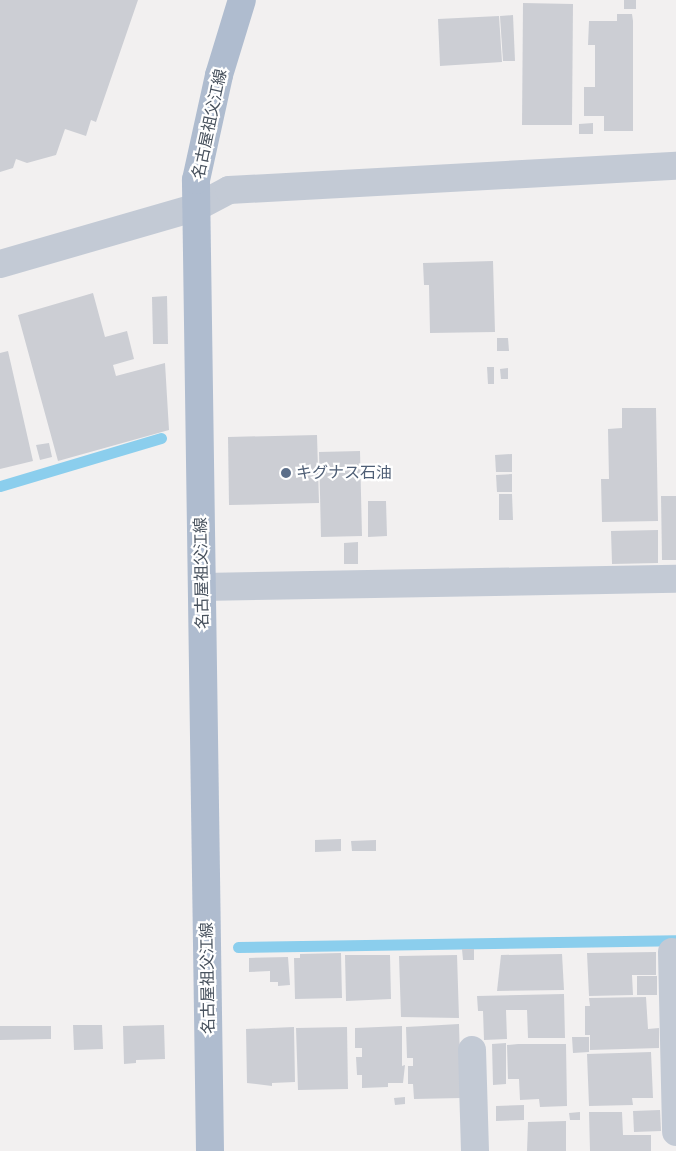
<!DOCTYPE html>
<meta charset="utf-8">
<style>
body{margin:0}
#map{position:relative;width:676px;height:1151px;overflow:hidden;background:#f2f0f0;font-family:"Work Sans","Noto Sans JP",sans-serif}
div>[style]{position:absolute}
.stream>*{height:11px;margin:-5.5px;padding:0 5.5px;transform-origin:5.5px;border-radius:5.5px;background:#8bceed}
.building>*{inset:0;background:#ccced4}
.minor>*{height:28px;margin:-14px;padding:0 14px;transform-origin:14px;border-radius:14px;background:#c3cad5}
.tertiary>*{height:28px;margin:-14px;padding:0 14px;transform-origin:14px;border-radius:14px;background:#c3cad5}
.primary>*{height:28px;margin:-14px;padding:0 14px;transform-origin:14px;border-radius:14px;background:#afbccf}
.dots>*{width:14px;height:14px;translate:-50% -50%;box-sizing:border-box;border:2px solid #fff;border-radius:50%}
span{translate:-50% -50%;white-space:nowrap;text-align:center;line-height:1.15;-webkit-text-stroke:4.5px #fff;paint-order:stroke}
.street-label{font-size:16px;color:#47515d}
.service-label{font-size:16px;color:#4e5e75}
.left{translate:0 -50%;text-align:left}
</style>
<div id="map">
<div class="stream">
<div style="left:0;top:486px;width:168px;rotate:-16.6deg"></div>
<div style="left:238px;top:947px;width:438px;rotate:-0.9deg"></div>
</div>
<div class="building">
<div style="clip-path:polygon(0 0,138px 0,96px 122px,91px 120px,86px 136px,65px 129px,56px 155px,27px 163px,16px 159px,13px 168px,0 172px)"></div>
<div style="clip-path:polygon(624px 0,636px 0,636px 9px,624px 9px)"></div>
<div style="clip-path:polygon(523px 3px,573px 4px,572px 125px,522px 125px)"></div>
<div style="clip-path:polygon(617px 14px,632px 14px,633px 21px,633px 131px,604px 131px,604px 116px,584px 116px,584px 87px,595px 87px,595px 45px,588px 45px,589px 21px,617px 21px)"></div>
<div style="clip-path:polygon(513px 15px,515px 61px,503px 61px,500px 16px)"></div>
<div style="clip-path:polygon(499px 16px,502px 62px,440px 66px,438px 19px)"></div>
<div style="clip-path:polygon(593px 123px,593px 134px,579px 134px,579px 124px)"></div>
<div style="clip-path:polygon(493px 261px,495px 332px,430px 333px,429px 285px,424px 285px,423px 263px)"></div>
<div style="clip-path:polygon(93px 293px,105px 337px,127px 331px,134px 359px,113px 365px,116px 376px,165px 363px,169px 430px,58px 461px,18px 315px)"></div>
<div style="clip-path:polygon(167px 296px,168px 344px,153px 344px,152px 297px)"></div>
<div style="clip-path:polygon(497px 338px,508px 338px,509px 351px,497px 351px)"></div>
<div style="clip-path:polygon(8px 351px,33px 461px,0 469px,0 353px)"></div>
<div style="clip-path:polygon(487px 367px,494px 367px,494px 384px,488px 384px)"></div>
<div style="clip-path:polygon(508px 368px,508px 379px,501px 379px,500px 369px)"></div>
<div style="clip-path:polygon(622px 408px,656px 408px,658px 521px,602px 522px,601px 479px,609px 479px,608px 429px,622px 428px)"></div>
<div style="clip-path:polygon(317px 435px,319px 503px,229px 505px,228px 437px)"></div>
<div style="clip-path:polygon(49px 443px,52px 457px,40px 460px,36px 445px)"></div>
<div style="clip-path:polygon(360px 451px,362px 536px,321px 537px,319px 452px)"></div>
<div style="clip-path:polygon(512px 454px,512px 472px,496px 472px,495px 455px)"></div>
<div style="clip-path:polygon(512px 474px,512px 492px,497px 492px,496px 475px)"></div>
<div style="clip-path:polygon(499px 494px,512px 494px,513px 520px,499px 520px)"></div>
<div style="clip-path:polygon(661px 496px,676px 496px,676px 560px,662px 560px)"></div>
<div style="clip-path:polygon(368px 501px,386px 501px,387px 536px,368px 537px)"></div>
<div style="clip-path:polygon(658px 530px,658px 563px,612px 564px,611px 531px)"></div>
<div style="clip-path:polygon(358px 542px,358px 564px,344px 564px,344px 543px)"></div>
<div style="clip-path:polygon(341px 839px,341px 851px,315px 852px,315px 840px)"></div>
<div style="clip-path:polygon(376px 840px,376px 851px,352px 851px,351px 841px)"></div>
<div style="clip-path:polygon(462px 949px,474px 949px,474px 960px,463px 960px)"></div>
<div style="clip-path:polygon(656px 952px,656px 975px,632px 975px,633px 995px,589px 996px,587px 953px)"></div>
<div style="clip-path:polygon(341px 953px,342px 998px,295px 999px,294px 958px,300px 958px,300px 954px)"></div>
<div style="clip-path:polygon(562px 954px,564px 990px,497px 991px,501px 955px)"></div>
<div style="clip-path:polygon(345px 955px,390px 955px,391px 999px,346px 1001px)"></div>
<div style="clip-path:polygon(457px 955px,459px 1018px,401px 1017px,399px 956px)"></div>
<div style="clip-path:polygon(288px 957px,290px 985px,278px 986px,278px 982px,270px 982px,270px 971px,249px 972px,249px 958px)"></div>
<div style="clip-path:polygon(637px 976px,657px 976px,657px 995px,637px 995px)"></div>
<div style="clip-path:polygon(564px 994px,565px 1038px,528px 1038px,527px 1010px,506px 1010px,507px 1039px,484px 1040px,483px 1011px,478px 1011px,477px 996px)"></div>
<div style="clip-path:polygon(646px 997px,648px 1029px,659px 1028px,659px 1048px,590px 1050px,590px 1035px,585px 1035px,585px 1006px,590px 1006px,589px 998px)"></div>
<div style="clip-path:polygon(459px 1024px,461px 1098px,414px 1099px,413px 1084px,408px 1084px,408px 1066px,413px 1066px,413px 1058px,407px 1058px,406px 1027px)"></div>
<div style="clip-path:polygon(73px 1025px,102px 1025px,103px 1049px,74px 1050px)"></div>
<div style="clip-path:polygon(164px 1025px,165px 1059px,136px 1060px,136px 1063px,124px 1064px,123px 1026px)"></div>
<div style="clip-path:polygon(0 1026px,51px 1026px,51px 1039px,0 1040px)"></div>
<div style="clip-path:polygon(402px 1026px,402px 1066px,405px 1065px,403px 1083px,388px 1083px,388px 1087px,362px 1088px,362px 1075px,357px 1075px,356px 1057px,362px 1057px,362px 1048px,355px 1048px,355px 1028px)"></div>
<div style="clip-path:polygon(294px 1027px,295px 1082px,272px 1083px,272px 1086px,247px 1083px,246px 1029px)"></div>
<div style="clip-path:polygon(347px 1027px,348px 1089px,298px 1090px,296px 1028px)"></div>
<div style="clip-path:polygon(572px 1037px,589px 1037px,589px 1052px,573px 1053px)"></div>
<div style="clip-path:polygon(506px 1043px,506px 1084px,493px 1085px,492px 1044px)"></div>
<div style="clip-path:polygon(518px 1044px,566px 1044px,567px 1106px,540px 1107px,539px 1099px,520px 1100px,519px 1079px,508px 1079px,507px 1045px)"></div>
<div style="clip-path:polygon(651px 1052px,653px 1098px,632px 1098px,633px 1105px,589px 1106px,587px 1054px)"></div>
<div style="clip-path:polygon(405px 1097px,405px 1104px,395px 1105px,394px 1098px)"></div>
<div style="clip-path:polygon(524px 1105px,524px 1120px,496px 1121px,496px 1106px)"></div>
<div style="clip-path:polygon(660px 1110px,661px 1131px,634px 1132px,633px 1111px)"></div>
<div style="clip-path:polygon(580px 1112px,580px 1120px,570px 1120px,569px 1113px)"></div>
<div style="clip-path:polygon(589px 1112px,622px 1112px,623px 1135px,651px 1135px,651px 1151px,590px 1151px)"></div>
<div style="clip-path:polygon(566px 1121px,566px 1151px,527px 1151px,528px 1122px)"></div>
</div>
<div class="minor">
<div style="left:0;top:264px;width:205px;rotate:-16.1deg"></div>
<div style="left:202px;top:587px;width:474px;rotate:-1deg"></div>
<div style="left:672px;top:952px;width:180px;rotate:88.7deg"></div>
<div style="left:472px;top:1050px;width:101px;rotate:88.3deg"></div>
</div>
<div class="tertiary">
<div style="left:197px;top:207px;width:36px;rotate:-28deg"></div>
<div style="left:229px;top:190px;width:448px;rotate:-3.1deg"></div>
</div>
<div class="primary">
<div style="left:210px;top:1151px;width:971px;rotate:-90.83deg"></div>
<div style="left:196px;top:180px;width:107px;rotate:-77.6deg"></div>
<div style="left:219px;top:75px;width:78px;rotate:-73deg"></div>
</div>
<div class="dots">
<div style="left:286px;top:473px;background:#5c6f8a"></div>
</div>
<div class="street-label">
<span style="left:210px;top:124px;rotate:-78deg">名古屋祖父江線</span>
<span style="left:202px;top:573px;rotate:-91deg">名古屋祖父江線</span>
<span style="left:208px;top:978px;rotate:-91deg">名古屋祖父江線</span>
</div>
<div class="service-label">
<span class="left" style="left:296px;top:473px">キグナス石油</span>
</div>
</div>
